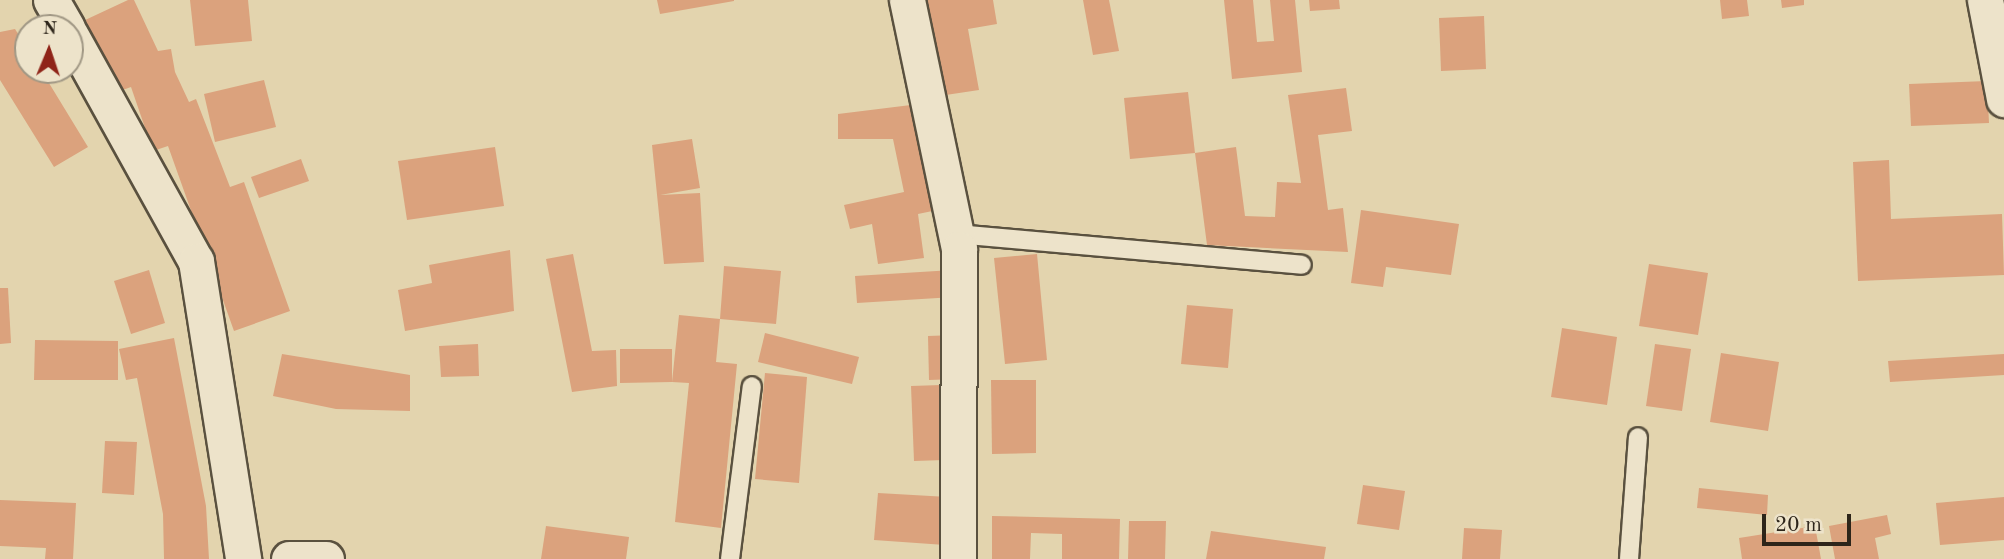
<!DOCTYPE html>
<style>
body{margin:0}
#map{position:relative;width:2004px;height:559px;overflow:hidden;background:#e3d4ae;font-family:"Old Standard TT",serif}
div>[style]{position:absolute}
.building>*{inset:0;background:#dba27d}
.roads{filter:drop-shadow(2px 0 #5a513f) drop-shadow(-2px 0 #5a513f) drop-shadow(0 2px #5a513f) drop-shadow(0 -2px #5a513f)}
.service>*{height:18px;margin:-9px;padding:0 9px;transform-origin:9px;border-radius:9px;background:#ede3ca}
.minor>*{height:35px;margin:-17.5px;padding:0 17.5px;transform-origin:17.5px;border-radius:17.5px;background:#ede3ca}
span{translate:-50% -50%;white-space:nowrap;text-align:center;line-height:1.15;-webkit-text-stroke:6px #ede3ca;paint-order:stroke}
.north{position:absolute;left:14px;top:14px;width:70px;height:70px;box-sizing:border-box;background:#ede3ca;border:2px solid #a09784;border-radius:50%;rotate:2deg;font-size:19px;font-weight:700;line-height:28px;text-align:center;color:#2d251a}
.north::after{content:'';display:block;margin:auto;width:24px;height:32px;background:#8f2418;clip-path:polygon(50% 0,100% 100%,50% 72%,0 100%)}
.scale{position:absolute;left:1762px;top:514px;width:89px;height:32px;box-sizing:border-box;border:4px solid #2d251a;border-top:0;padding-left:9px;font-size:21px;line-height:24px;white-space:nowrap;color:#2d251a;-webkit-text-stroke:5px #ede3ca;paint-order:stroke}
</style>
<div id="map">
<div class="building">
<div style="clip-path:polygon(128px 0,134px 0,158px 51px,171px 49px,175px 72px,189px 102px,196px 99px,230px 187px,244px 182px,290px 311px,234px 331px,168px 146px,153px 151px,131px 87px,117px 92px,83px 21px)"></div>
<div style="clip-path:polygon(190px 0,248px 0,252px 41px,195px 46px)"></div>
<div style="clip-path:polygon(657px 0,734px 0,734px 1px,660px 14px)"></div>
<div style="clip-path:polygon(922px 0,993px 0,997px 24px,968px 29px,979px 90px,939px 96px)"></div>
<div style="clip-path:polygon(1083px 0,1109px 0,1119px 51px,1093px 55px)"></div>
<div style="clip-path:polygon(1224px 0,1253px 0,1257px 42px,1274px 41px,1270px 0,1295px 0,1302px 72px,1232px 79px)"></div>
<div style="clip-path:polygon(1309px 0,1339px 0,1340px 9px,1310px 11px)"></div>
<div style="clip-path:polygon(1720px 0,1747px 0,1749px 16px,1722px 19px)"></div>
<div style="clip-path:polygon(1781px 0,1804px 0,1804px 5px,1782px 8px)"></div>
<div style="clip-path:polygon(1484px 16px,1486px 69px,1441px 71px,1439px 18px)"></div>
<div style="clip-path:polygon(15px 29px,28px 50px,28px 70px,41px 70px,88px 147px,54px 167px,0 80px,0 32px)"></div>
<div style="clip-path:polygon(264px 80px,276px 127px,215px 142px,204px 94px)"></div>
<div style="clip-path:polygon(1987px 81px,1989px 123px,1911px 126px,1909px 84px)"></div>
<div style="clip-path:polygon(1346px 88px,1352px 131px,1318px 135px,1328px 210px,1343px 208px,1348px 252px,1207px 245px,1195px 153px,1236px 147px,1245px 216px,1275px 217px,1277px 182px,1301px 183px,1288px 95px)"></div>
<div style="clip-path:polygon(1188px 92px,1195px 153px,1130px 159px,1124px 98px)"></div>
<div style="clip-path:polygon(919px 104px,942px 209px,918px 214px,924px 258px,878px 264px,872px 224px,850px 229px,844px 205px,904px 192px,893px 139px,838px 139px,838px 114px)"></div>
<div style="clip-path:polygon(692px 139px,700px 188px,660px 195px,700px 193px,704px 262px,664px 264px,652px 145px)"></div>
<div style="clip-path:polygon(495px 147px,504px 206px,407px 220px,398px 161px)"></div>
<div style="clip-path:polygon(301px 159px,309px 181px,259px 198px,251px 177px)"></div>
<div style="clip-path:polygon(1889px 160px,1891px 219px,2002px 214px,2004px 275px,1858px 281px,1853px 162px)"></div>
<div style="clip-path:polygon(1361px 210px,1459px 224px,1451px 275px,1386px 267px,1383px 287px,1351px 283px)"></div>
<div style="clip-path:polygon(510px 250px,514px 311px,405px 331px,398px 290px,432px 283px,429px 265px)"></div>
<div style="clip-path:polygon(573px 254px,592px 351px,616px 350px,617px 386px,572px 392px,546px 259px)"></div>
<div style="clip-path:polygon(1037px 254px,1047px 360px,1005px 364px,994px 258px)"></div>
<div style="clip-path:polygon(1649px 264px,1708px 273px,1698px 335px,1639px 326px)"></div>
<div style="clip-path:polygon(724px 266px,781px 271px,776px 324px,720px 319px,716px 362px,737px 364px,721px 528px,675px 522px,689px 383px,672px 382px,679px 315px,720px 319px)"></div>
<div style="clip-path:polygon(149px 270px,165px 323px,131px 334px,114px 281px)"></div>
<div style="clip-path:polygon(953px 270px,954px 297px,857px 303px,855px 276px)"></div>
<div style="clip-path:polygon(0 288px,8px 288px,11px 343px,0 344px)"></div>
<div style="clip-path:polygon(1187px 305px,1233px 309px,1228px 368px,1181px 364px)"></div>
<div style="clip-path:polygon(1562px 328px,1617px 337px,1607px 405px,1551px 397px)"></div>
<div style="clip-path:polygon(765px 333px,859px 357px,852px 384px,758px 362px)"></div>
<div style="clip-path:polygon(955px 335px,957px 379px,929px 380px,928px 336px)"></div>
<div style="clip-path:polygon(174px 338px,206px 506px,209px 559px,164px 559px,163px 514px,137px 378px,126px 380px,119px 349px)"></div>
<div style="clip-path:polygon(35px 340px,118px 341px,118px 380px,34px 380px)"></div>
<div style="clip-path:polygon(478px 344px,479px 376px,441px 377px,439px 346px)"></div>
<div style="clip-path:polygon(1655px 344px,1691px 349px,1682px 411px,1646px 406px)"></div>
<div style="clip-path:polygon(620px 349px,672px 349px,672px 382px,620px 383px)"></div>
<div style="clip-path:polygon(1721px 353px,1779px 362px,1768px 431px,1710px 422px)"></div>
<div style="clip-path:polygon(282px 354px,410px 375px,410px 411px,336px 409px,273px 396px)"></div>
<div style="clip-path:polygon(2004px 354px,2004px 375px,1890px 382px,1888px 361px)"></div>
<div style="clip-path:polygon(765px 373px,807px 377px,799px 483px,755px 479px)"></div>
<div style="clip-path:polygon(991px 380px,1036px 380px,1036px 453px,992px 454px)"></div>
<div style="clip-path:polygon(941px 385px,944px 460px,914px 461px,911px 386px)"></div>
<div style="clip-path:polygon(105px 441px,137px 442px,134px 495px,102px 493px)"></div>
<div style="clip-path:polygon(1363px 485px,1405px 491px,1399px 530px,1357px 524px)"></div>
<div style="clip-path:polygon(1699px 488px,1768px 495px,1767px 515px,1697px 508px)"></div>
<div style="clip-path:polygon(878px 493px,948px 497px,945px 545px,874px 540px)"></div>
<div style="clip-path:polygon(2004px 497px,2004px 540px,1940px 545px,1936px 503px)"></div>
<div style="clip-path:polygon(0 500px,76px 503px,73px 559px,45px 559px,46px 548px,0 546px)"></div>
<div style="clip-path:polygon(1887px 515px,1891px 534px,1875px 538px,1879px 559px,1835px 559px,1829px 526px)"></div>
<div style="clip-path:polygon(992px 516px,1120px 519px,1119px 559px,1062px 559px,1062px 534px,1031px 533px,1030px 559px,992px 559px)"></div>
<div style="clip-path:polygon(1129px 521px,1166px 521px,1165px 559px,1128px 559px)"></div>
<div style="clip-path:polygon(546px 526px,629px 537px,626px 559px,541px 559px)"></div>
<div style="clip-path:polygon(1815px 526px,1821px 559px,1742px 559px,1739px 538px)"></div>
<div style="clip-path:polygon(1464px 528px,1502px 530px,1500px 559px,1462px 559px)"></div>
<div style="clip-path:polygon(1211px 531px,1326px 547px,1324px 559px,1206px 559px)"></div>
</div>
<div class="roads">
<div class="service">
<div style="left:957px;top:234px;width:346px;rotate:5.1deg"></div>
<div style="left:730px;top:559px;width:174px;rotate:-82.8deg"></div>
<div style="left:1629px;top:559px;width:122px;rotate:-85.8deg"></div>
</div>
<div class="minor">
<div style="left:51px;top:0;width:32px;rotate:60deg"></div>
<div style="left:907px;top:0;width:254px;rotate:78.2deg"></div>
<div style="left:959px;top:249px;width:310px;rotate:90.2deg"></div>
<div style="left:1985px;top:0;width:101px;rotate:79.1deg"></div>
<div style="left:70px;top:34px;width:260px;rotate:61deg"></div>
<div style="left:196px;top:261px;width:302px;rotate:81deg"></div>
<div style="left:289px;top:559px;width:37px"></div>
</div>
</div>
<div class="north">N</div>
<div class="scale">20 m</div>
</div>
